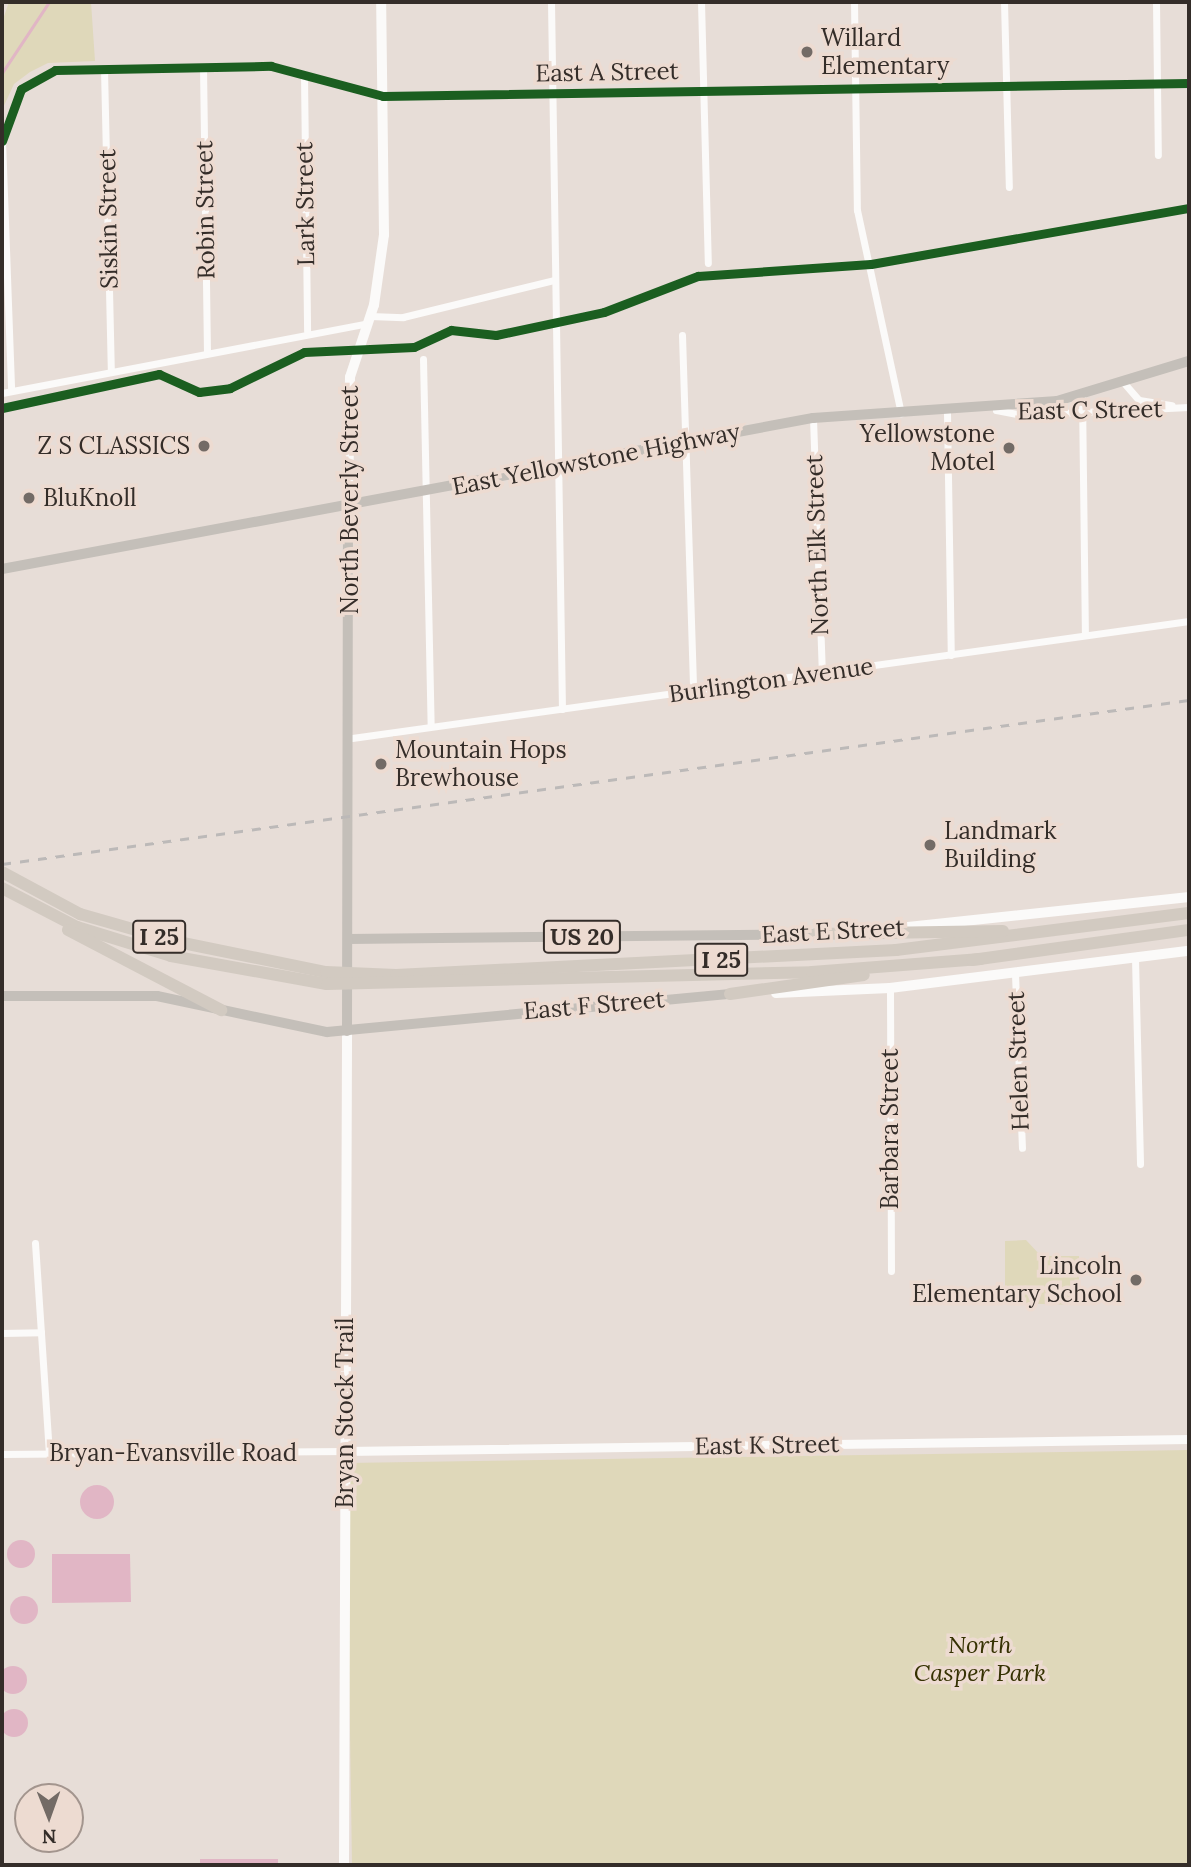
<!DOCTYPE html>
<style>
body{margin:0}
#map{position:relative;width:1191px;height:1867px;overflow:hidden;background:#e7ddd7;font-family:Lora,serif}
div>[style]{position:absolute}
.green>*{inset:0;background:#dfd8ba}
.water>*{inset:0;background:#e1b6c5}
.round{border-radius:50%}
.stream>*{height:2.5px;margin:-1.25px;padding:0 1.25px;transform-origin:1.25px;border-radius:1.25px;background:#e1b6c5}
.minor>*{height:7px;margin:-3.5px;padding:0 3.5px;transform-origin:3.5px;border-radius:3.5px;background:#fbfaf9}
.tertiary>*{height:9px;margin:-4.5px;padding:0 4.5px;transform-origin:4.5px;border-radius:4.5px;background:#fbfaf9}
.secondary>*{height:10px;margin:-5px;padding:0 5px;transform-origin:5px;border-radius:5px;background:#fbfaf9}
.primary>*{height:10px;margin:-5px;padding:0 5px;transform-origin:5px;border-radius:5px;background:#c4bfb9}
.motorway>*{height:12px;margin:-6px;padding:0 6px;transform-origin:6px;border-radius:6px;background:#d2cac1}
.rail>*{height:2.5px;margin-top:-1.25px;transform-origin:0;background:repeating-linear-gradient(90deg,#bcb9b8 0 9px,transparent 0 18px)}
.cycleway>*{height:9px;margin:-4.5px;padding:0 4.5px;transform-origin:4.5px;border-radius:4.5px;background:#1b5e20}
.dots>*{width:19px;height:19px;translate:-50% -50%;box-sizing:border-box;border:4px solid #eddbd1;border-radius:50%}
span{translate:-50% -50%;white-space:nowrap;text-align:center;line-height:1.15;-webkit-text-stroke:7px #eddbd1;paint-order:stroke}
.shield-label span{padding:2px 5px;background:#eddbd1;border:2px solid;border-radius:5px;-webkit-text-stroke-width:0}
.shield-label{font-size:23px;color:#342d29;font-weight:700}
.poi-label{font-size:24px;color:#342d29}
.left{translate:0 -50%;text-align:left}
.right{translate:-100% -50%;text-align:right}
.street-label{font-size:24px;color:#342d29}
.park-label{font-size:24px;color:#353102;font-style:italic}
.frame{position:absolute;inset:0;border:4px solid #342d29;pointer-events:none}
.north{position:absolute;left:14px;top:1783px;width:70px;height:70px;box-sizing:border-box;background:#eddbd1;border:2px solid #a3958e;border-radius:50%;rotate:179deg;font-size:19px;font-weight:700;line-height:28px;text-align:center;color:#342d29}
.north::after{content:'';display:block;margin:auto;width:24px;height:32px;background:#736b66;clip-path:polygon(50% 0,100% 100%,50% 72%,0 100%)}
</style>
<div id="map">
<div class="green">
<div style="clip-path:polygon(9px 2px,91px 2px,95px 61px,48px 63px,30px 72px,14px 84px,2px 110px,2px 22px)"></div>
<div style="clip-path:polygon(1026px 1240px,1041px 1256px,1079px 1256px,1079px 1305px,1005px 1303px,1005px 1241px)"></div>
<div style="clip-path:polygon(1189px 1450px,1189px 1865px,352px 1865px,346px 1463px)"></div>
</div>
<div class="water">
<div class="round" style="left:80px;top:1485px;width:34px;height:34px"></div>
<div class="round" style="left:7px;top:1540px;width:28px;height:28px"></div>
<div style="clip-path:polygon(52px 1554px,130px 1554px,131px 1602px,52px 1603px)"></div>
<div class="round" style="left:10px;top:1596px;width:28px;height:28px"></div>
<div class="round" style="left:-1px;top:1666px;width:28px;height:28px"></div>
<div class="round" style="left:0;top:1709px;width:28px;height:28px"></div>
<div style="clip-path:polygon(200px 1859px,278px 1859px,278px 1865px,200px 1865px)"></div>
</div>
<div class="stream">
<div style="left:2px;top:73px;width:85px;rotate:-56.5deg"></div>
</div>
<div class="minor">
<div style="left:551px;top:2px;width:707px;rotate:89.11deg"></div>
<div style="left:701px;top:2px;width:261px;rotate:88.5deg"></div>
<div style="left:854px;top:2px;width:208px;rotate:89.2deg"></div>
<div style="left:857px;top:210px;width:208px;rotate:77.8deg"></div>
<div style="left:1004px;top:2px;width:185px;rotate:88.5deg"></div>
<div style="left:1156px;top:2px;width:153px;rotate:89.3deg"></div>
<div style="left:203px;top:67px;width:285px;rotate:89.2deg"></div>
<div style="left:104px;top:69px;width:301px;rotate:88.7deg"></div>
<div style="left:304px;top:76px;width:255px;rotate:89.3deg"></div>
<div style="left:2px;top:140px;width:251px;rotate:87.9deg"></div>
<div style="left:2px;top:141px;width:55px;rotate:-69.9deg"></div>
<div style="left:21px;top:89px;width:39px;rotate:-29deg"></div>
<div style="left:55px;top:70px;width:216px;rotate:-1.1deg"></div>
<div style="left:271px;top:66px;width:116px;rotate:15deg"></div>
<div style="left:383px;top:96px;width:806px;rotate:-0.92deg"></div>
<div style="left:370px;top:316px;width:33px;rotate:2deg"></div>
<div style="left:403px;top:317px;width:155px;rotate:-13.8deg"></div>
<div style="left:682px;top:335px;width:356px;rotate:88.2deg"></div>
<div style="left:423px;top:359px;width:367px;rotate:88.8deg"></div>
<div style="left:1124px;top:383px;width:23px;rotate:49deg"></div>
<div style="left:1139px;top:400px;width:33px;rotate:9deg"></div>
<div style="left:2px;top:393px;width:369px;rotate:-10.8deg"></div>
<div style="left:1082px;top:395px;width:237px;rotate:89.3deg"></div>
<div style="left:996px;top:410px;width:25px;rotate:11deg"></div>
<div style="left:1021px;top:415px;width:168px;rotate:-2.7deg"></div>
<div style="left:947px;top:413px;width:242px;rotate:89.1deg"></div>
<div style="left:813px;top:418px;width:254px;rotate:88deg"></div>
<div style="left:352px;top:738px;width:845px;rotate:-7.96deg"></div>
<div style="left:1135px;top:958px;width:206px;rotate:88.6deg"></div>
<div style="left:1015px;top:974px;width:174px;rotate:87.7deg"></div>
<div style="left:890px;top:988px;width:283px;rotate:89.8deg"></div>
<div style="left:35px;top:1243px;width:211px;rotate:86.2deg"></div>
<div style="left:2px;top:1333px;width:39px;rotate:-1deg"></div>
<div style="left:2px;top:1454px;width:343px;rotate:-0.5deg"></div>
</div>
<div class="tertiary">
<div style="left:345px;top:1451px;width:844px;rotate:-0.81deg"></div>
</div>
<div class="secondary">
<div style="left:348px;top:504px;width:127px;rotate:-89.1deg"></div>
<div style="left:350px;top:377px;width:76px;rotate:-71.6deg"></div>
<div style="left:374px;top:305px;width:71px;rotate:-81.9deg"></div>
<div style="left:384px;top:235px;width:233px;rotate:-90.7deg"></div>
<div style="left:908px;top:927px;width:283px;rotate:-6.1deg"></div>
<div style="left:776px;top:993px;width:114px;rotate:-2.5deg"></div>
<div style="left:890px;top:988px;width:301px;rotate:-7.1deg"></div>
<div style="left:344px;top:1865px;width:834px;rotate:-89.79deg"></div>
</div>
<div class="primary">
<div style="left:2px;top:569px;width:825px;rotate:-10.55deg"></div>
<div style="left:813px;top:418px;width:245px;rotate:-4deg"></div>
<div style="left:1057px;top:401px;width:138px;rotate:-16.9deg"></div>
<div style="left:348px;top:939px;width:468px;rotate:-0.6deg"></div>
<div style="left:2px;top:996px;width:155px"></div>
<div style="left:157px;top:996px;width:174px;rotate:12deg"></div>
<div style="left:327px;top:1032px;width:405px;rotate:-5.4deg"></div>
<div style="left:347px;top:1031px;width:527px;rotate:-89.89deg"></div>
</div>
<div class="motorway">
<div style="left:2px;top:872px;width:89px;rotate:28.3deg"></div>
<div style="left:80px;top:914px;width:102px;rotate:15.9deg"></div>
<div style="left:178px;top:942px;width:151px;rotate:11.5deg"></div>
<div style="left:326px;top:972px;width:70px;rotate:2.5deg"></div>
<div style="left:396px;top:975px;width:501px;rotate:-2.86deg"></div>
<div style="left:896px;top:950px;width:295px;rotate:-7.2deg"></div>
<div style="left:2px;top:888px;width:85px;rotate:27.5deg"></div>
<div style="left:77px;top:927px;width:98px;rotate:17.1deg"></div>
<div style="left:171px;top:956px;width:158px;rotate:10.2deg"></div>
<div style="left:327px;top:984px;width:485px;rotate:-1.4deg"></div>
<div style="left:812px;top:972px;width:169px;rotate:-4.4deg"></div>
<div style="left:68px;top:930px;width:173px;rotate:27.6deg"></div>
<div style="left:816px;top:934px;width:187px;rotate:-0.9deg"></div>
<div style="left:972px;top:960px;width:219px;rotate:-7.9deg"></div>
<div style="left:730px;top:994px;width:135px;rotate:-8.1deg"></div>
</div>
<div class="rail">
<div style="left:2px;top:864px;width:1198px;rotate:-7.87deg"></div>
</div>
<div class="cycleway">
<div style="left:2px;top:141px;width:55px;rotate:-69.9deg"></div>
<div style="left:21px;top:89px;width:39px;rotate:-29deg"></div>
<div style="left:55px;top:70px;width:216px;rotate:-1.1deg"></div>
<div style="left:271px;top:66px;width:116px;rotate:15deg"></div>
<div style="left:383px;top:96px;width:806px;rotate:-0.92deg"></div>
<div style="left:2px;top:408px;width:161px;rotate:-12.2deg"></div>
<div style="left:159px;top:374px;width:44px;rotate:24.2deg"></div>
<div style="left:199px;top:392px;width:31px;rotate:-7deg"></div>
<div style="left:230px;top:388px;width:82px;rotate:-25.9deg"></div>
<div style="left:304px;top:352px;width:110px;rotate:-2.6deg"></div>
<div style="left:414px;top:347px;width:41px;rotate:-24.7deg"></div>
<div style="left:451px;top:330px;width:45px;rotate:6.3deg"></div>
<div style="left:496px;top:335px;width:110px;rotate:-12deg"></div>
<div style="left:604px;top:312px;width:101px;rotate:-21deg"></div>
<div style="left:698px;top:276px;width:173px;rotate:-4deg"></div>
<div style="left:871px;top:264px;width:323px;rotate:-10deg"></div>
</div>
<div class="dots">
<div style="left:807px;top:52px;background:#736b66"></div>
<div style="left:204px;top:446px;background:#736b66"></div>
<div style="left:1009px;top:448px;background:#736b66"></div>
<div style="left:29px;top:498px;background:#736b66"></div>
<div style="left:381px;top:764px;background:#736b66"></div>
<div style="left:930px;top:845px;background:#736b66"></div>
<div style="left:1136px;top:1280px;background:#736b66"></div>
</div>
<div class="shield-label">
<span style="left:159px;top:937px">I 25</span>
<span style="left:582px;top:937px">US 20</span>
<span style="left:721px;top:960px">I 25</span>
</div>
<div class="poi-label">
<span class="left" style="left:821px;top:52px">Willard<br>Elementary</span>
<span class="right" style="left:995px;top:448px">Yellowstone<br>Motel</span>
<span class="right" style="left:190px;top:446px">Z S CLASSICS</span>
<span class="left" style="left:43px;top:498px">BluKnoll</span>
<span class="left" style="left:395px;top:764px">Mountain Hops<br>Brewhouse</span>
<span class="left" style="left:944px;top:845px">Landmark<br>Building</span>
<span class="right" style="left:1122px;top:1280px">Lincoln<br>Elementary School</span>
</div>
<div class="street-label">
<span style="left:607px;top:72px;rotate:-1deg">East A Street</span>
<span style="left:305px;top:204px;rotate:-91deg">Lark Street</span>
<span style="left:205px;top:210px;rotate:-91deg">Robin Street</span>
<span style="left:108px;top:219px;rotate:-91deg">Siskin Street</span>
<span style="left:1090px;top:410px;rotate:-1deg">East C Street</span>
<span style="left:596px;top:459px;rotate:-11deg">East Yellowstone Highway</span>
<span style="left:350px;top:500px;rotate:-90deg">North Beverly Street</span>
<span style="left:817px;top:545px;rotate:-92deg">North Elk Street</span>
<span style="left:771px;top:680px;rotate:-8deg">Burlington Avenue</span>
<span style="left:833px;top:931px;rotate:-3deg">East E Street</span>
<span style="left:594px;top:1005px;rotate:-5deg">East F Street</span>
<span style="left:1018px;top:1061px;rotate:-92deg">Helen Street</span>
<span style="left:890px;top:1129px;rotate:-90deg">Barbara Street</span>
<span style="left:345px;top:1413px;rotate:-90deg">Bryan Stock Trail</span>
<span style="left:767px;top:1445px;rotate:-1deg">East K Street</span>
<span style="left:173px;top:1453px">Bryan-Evansville Road</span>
</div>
<div class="park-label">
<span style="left:980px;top:1659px">North<br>Casper Park</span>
</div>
<div class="frame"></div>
<div class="north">N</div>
</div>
